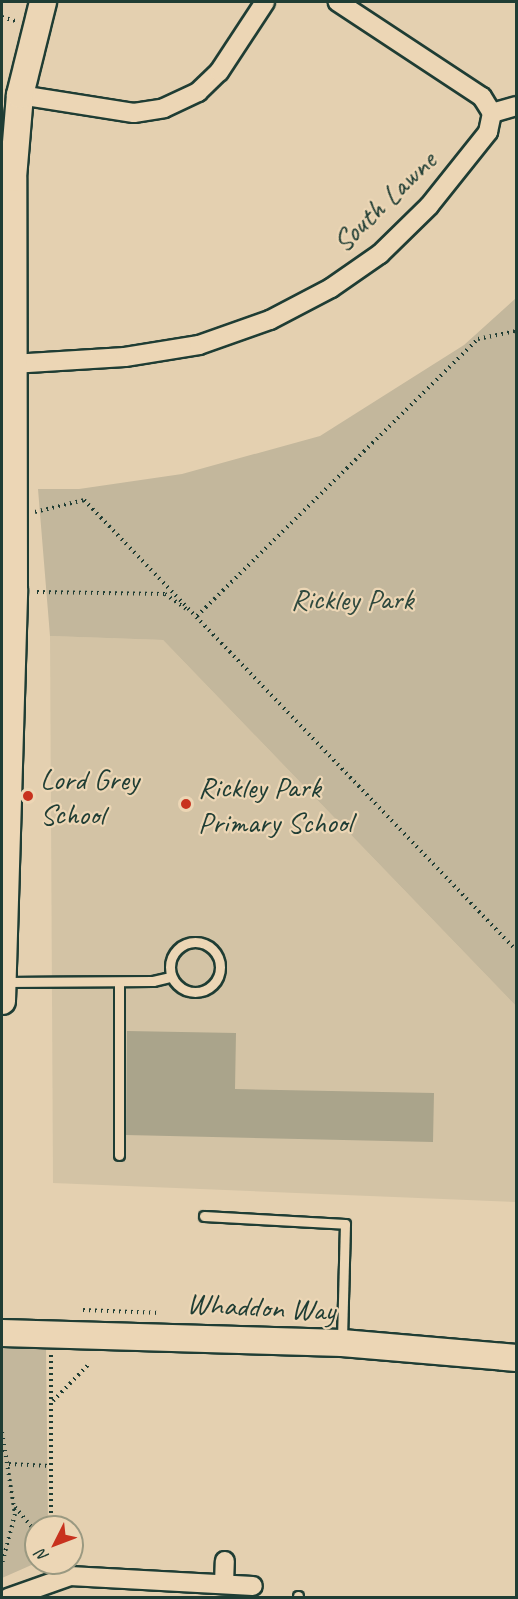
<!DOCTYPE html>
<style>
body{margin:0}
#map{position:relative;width:518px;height:1599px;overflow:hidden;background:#e4d0b0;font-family:Caveat,sans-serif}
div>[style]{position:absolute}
.built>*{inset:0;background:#d3c3a5}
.green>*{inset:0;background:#c3b79c}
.building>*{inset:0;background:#aaa48b}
.path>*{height:4px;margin-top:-2px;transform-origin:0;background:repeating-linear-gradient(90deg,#1f3d34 0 1.5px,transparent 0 6px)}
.roads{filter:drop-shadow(2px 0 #1f3d34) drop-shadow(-2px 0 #1f3d34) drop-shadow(0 2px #1f3d34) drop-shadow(0 -2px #1f3d34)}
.lane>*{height:9px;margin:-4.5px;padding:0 4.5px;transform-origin:4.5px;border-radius:4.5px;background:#ecd6b5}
.lane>.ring{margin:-4.5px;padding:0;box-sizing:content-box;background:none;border:9px solid #ecd6b5;border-radius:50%}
.street>*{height:18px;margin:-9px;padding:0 9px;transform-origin:9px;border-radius:9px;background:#ecd6b5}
.secondary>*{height:26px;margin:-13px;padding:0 13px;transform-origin:13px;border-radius:13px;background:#ecd6b5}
.dots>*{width:16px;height:16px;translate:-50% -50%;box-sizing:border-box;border:3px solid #ecd6b5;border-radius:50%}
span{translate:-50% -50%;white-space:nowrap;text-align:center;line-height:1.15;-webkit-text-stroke:4.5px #ecd6b5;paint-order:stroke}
.street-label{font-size:30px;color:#1f3d34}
.park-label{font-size:30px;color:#2f493e}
.poi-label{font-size:30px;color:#1f3d34}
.left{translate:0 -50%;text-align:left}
.frame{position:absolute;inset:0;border:3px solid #1f3d34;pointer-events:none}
.north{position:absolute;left:24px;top:1515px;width:60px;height:60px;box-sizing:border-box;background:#ecd6b5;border:2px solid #9a9981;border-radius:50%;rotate:228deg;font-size:16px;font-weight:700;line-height:24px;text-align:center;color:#1f3d34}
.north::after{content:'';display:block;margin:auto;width:21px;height:27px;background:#c8321e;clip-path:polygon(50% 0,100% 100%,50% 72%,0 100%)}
</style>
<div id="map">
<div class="built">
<div style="clip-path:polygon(50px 636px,163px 640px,516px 1006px,516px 1202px,53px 1183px)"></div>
</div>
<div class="green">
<div style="clip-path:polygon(516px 298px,516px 1006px,163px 640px,50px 636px,38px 489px,79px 489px,182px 474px,320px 436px,464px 345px)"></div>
<div style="clip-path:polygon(46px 1347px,48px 1527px,36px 1527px,36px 1563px,2px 1578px,2px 1349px)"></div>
</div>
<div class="building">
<div style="clip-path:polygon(127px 1031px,236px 1033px,235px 1089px,434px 1093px,433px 1142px,126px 1135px)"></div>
</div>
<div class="path">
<div style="left:2px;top:17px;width:14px;rotate:17deg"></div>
<div style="left:35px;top:512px;width:50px;rotate:-13.8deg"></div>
<div style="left:84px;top:500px;width:624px;rotate:46.17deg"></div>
<div style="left:37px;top:592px;width:128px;rotate:0.9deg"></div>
<div style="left:165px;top:594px;width:29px;rotate:35deg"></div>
<div style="left:197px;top:616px;width:395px;rotate:-44.6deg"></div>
<div style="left:478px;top:339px;width:39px;rotate:-12deg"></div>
<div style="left:83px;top:1310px;width:77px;rotate:2.2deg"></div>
<div style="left:51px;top:1355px;width:172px;rotate:90deg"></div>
<div style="left:53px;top:1401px;width:50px;rotate:-45.8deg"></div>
<div style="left:2px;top:1432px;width:83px;rotate:81deg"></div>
<div style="left:15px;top:1514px;width:52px;rotate:104.6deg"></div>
<div style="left:9px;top:1464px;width:42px;rotate:2.7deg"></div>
<div style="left:15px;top:1507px;width:33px;rotate:50deg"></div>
</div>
<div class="roads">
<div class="lane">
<div class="ring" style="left:170px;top:942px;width:41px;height:41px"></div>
<div style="left:5px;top:982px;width:148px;rotate:-0.4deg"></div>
<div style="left:153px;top:981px;width:18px;rotate:-13deg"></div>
<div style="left:119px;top:982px;width:173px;rotate:90deg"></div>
<div style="left:204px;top:1216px;width:141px;rotate:3.2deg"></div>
<div style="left:345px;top:1224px;width:117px;rotate:91.5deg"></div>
<div style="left:298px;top:1596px;width:2px;rotate:90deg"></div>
</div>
<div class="street">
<div style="left:20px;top:95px;width:115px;rotate:9deg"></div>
<div style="left:134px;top:113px;width:30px;rotate:-9deg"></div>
<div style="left:164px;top:108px;width:38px;rotate:-25deg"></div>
<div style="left:198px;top:92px;width:29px;rotate:-44deg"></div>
<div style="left:219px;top:72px;width:84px;rotate:-56.7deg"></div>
<div style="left:492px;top:113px;width:25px;rotate:-16deg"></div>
<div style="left:12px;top:364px;width:113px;rotate:-3.5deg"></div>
<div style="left:125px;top:357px;width:75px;rotate:-9.2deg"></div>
<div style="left:199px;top:345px;width:75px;rotate:-19.4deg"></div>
<div style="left:270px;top:320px;width:69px;rotate:-27.7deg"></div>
<div style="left:331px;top:288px;width:60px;rotate:-34.8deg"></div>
<div style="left:380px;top:254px;width:69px;rotate:-44.4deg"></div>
<div style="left:429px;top:206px;width:95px;rotate:-51.4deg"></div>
<div style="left:488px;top:132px;width:19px;rotate:-78deg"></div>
<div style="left:492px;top:113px;width:19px;rotate:-122deg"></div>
<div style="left:482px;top:97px;width:173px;rotate:-146.6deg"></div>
<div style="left:224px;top:1584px;width:23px;rotate:-88deg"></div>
<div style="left:8px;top:1598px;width:66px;rotate:-19.5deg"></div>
<div style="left:70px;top:1576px;width:183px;rotate:3.1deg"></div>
</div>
<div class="secondary">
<div style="left:2px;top:1001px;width:411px;rotate:-88.3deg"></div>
<div style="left:14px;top:590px;width:412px;rotate:-90.1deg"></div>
<div style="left:13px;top:178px;width:83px;rotate:-85.2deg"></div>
<div style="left:20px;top:95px;width:96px;rotate:-76.1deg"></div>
<div style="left:2px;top:1333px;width:340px;rotate:1.7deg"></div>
<div style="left:342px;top:1343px;width:175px;rotate:4.9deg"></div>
</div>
</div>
<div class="dots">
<div style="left:28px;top:796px;background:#c8321e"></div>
<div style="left:186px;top:804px;background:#c8321e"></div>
</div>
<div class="street-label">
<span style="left:384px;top:201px;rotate:-44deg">South Lawne</span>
<span style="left:261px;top:1307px;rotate:3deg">Whaddon Way</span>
</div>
<div class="park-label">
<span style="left:352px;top:599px">Rickley Park</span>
</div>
<div class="poi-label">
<span class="left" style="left:40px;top:796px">Lord Grey<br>School</span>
<span class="left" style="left:198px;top:804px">Rickley Park<br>Primary School</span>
</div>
<div class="frame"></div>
<div class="north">N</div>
</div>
